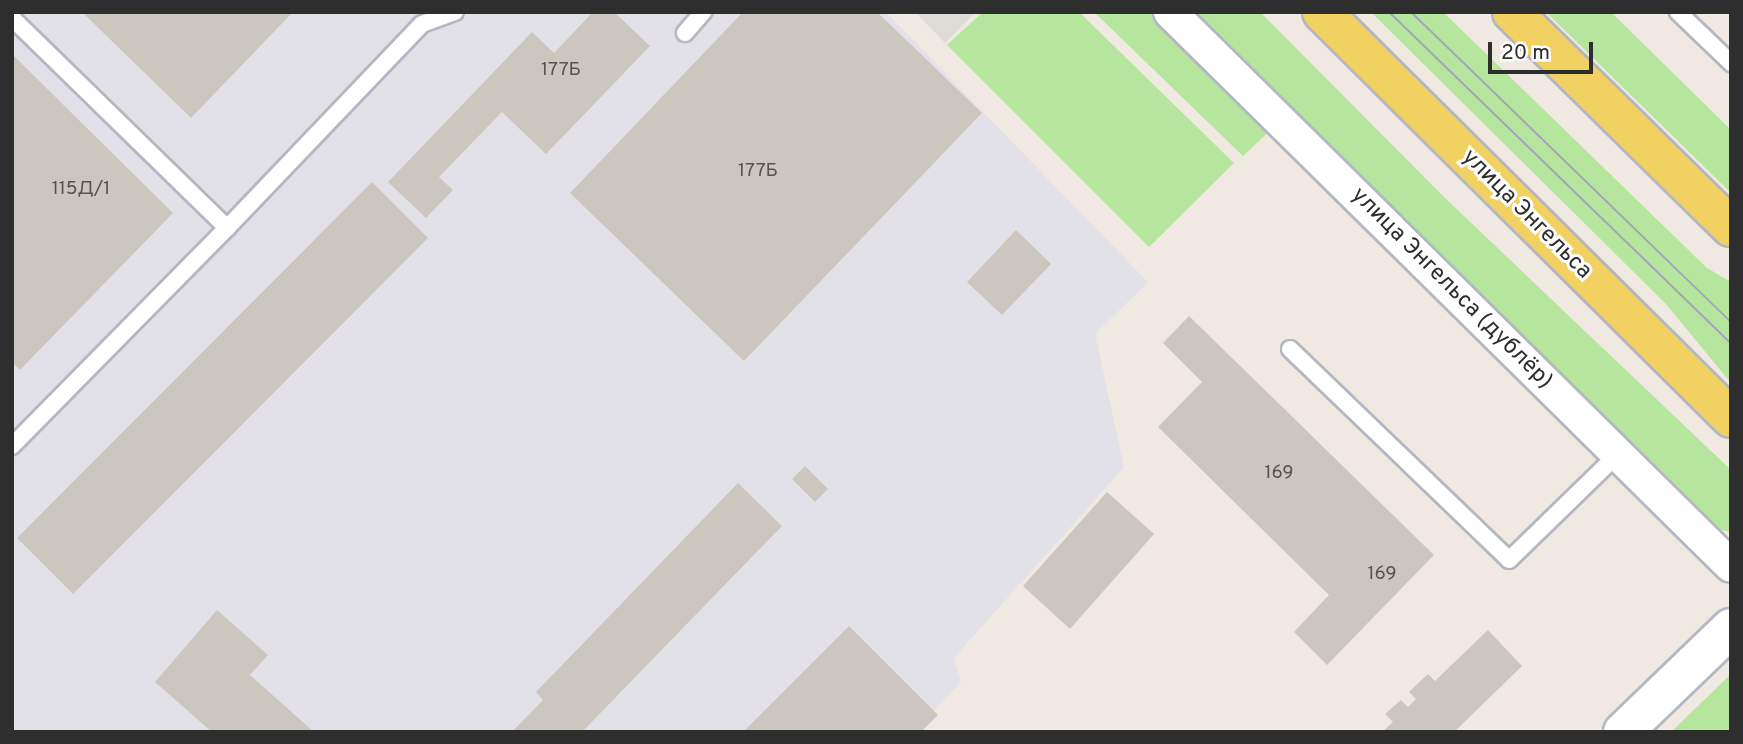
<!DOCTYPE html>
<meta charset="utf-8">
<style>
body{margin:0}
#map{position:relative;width:1743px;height:744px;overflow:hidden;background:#efe9e1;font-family:Overpass,sans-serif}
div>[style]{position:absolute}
.industrial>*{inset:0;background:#e3e1e8}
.green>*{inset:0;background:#b6e59e}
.plaza>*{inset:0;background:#dfdcd8}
.building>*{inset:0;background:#cbc7bf}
.roads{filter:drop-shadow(2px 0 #b4b7c1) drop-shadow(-2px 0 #b4b7c1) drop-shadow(0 2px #b4b7c1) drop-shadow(0 -2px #b4b7c1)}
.lane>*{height:16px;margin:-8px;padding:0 8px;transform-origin:8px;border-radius:8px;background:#fff}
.street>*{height:32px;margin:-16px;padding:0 16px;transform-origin:16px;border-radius:16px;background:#fff}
.secondary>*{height:38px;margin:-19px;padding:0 19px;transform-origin:19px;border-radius:19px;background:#fff}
.primary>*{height:38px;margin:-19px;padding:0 19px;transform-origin:19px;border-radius:19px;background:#f2d163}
.tram>*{height:2px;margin:-1px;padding:0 1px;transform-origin:1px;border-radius:1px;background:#a3a6b8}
span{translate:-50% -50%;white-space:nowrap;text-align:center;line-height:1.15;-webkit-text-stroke:6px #fff;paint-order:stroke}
.number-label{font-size:19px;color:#555452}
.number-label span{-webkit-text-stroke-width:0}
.street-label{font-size:23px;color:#2e2e2e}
.frame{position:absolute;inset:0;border:14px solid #2e2e2e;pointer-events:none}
.scale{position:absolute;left:1488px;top:42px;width:105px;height:32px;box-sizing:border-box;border:4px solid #2e2e2e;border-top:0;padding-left:9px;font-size:21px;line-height:24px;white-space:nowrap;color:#2e2e2e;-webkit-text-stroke:5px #fff;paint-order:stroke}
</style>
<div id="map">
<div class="industrial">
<div style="clip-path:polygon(12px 12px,886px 12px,1148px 282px,1095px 334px,1124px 467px,954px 658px,961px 682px,914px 732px,12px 732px)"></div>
</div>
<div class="green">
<div style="clip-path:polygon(983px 12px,1079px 12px,1234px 163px,1149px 247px,947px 45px)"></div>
<div style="clip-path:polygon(1094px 12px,1161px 12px,1276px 125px,1243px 156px)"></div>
<div style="clip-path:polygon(1179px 12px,1260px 12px,1445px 198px,1731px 470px,1731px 532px,1710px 527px)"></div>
<div style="clip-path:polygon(1371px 12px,1443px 12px,1707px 268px,1731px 282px,1731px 383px,1666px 304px)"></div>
<div style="clip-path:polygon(1546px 12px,1611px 12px,1618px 19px,1731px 130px,1731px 193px)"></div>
<div style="clip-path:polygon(1731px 674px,1731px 732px,1671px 732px)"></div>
</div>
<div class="plaza">
<div style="clip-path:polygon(915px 12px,976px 12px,945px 43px)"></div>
</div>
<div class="building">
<div style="clip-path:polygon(82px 12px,293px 12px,191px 118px)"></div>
<div style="clip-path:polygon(593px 12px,614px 12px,650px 46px,546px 154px,502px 112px,439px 177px,453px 190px,426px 218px,388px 182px,532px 32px,554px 53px)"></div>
<div style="clip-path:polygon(743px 12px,877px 12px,982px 113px,744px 361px,570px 193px)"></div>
<div style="clip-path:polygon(12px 54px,173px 213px,20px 370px,12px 362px)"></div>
<div style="clip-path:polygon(372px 182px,428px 238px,73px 594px,17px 538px)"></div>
<div style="clip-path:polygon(1016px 230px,1051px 264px,1002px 315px,967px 282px)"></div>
<div style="clip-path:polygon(1189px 316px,1434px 555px,1327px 665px,1294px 632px,1329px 595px,1158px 427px,1202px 382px,1163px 343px)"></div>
<div style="clip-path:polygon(805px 466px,828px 489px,815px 502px,792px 479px)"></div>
<div style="clip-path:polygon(738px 483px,782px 526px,582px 732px,512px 732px,543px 700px,536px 692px)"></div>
<div style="clip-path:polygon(1107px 492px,1154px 534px,1070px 629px,1023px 586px)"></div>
<div style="clip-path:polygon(217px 610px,268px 655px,250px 675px,314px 732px,212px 732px,155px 682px)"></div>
<div style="clip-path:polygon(849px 626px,938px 715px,921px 732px,743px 732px)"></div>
<div style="clip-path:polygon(1488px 630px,1522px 666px,1454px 732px,1382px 732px,1393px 722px,1385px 714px,1401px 700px,1408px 707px,1416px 699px,1409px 692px,1428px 674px,1435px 681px)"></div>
</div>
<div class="roads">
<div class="lane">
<div style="left:1678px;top:12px;width:74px;rotate:43.9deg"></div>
<div style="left:12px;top:18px;width:301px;rotate:44.3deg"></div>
<div style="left:227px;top:228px;width:282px;rotate:-46.3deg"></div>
<div style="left:422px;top:24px;width:35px;rotate:-20deg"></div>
<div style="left:685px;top:33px;width:28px;rotate:-49deg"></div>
<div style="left:1290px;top:349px;width:304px;rotate:43.9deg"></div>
<div style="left:1509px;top:560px;width:152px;rotate:-44.2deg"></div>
<div style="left:12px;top:446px;width:306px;rotate:-45.4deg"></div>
</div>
<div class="street">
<div style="left:1170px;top:12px;width:788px;rotate:44.64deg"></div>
</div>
<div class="secondary">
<div style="left:1623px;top:732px;width:150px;rotate:-43.9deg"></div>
</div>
<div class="primary">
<div style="left:1322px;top:12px;width:576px;rotate:44.79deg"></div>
<div style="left:1512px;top:12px;width:307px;rotate:44.5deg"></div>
</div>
</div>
<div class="tram">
<div style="left:1389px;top:12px;width:477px;rotate:44.1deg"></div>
<div style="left:1411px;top:12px;width:446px;rotate:44.1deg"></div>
</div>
<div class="number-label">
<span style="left:561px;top:71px">177Б</span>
<span style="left:758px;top:172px">177Б</span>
<span style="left:81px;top:190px">115Д/1</span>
<span style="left:1279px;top:474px">169</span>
<span style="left:1382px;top:575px">169</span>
</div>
<div class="street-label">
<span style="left:1526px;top:215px;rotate:45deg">улица Энгельса</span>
<span style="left:1451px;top:289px;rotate:45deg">улица Энгельса (дублёр)</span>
</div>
<div class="frame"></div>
<div class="scale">20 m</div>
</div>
